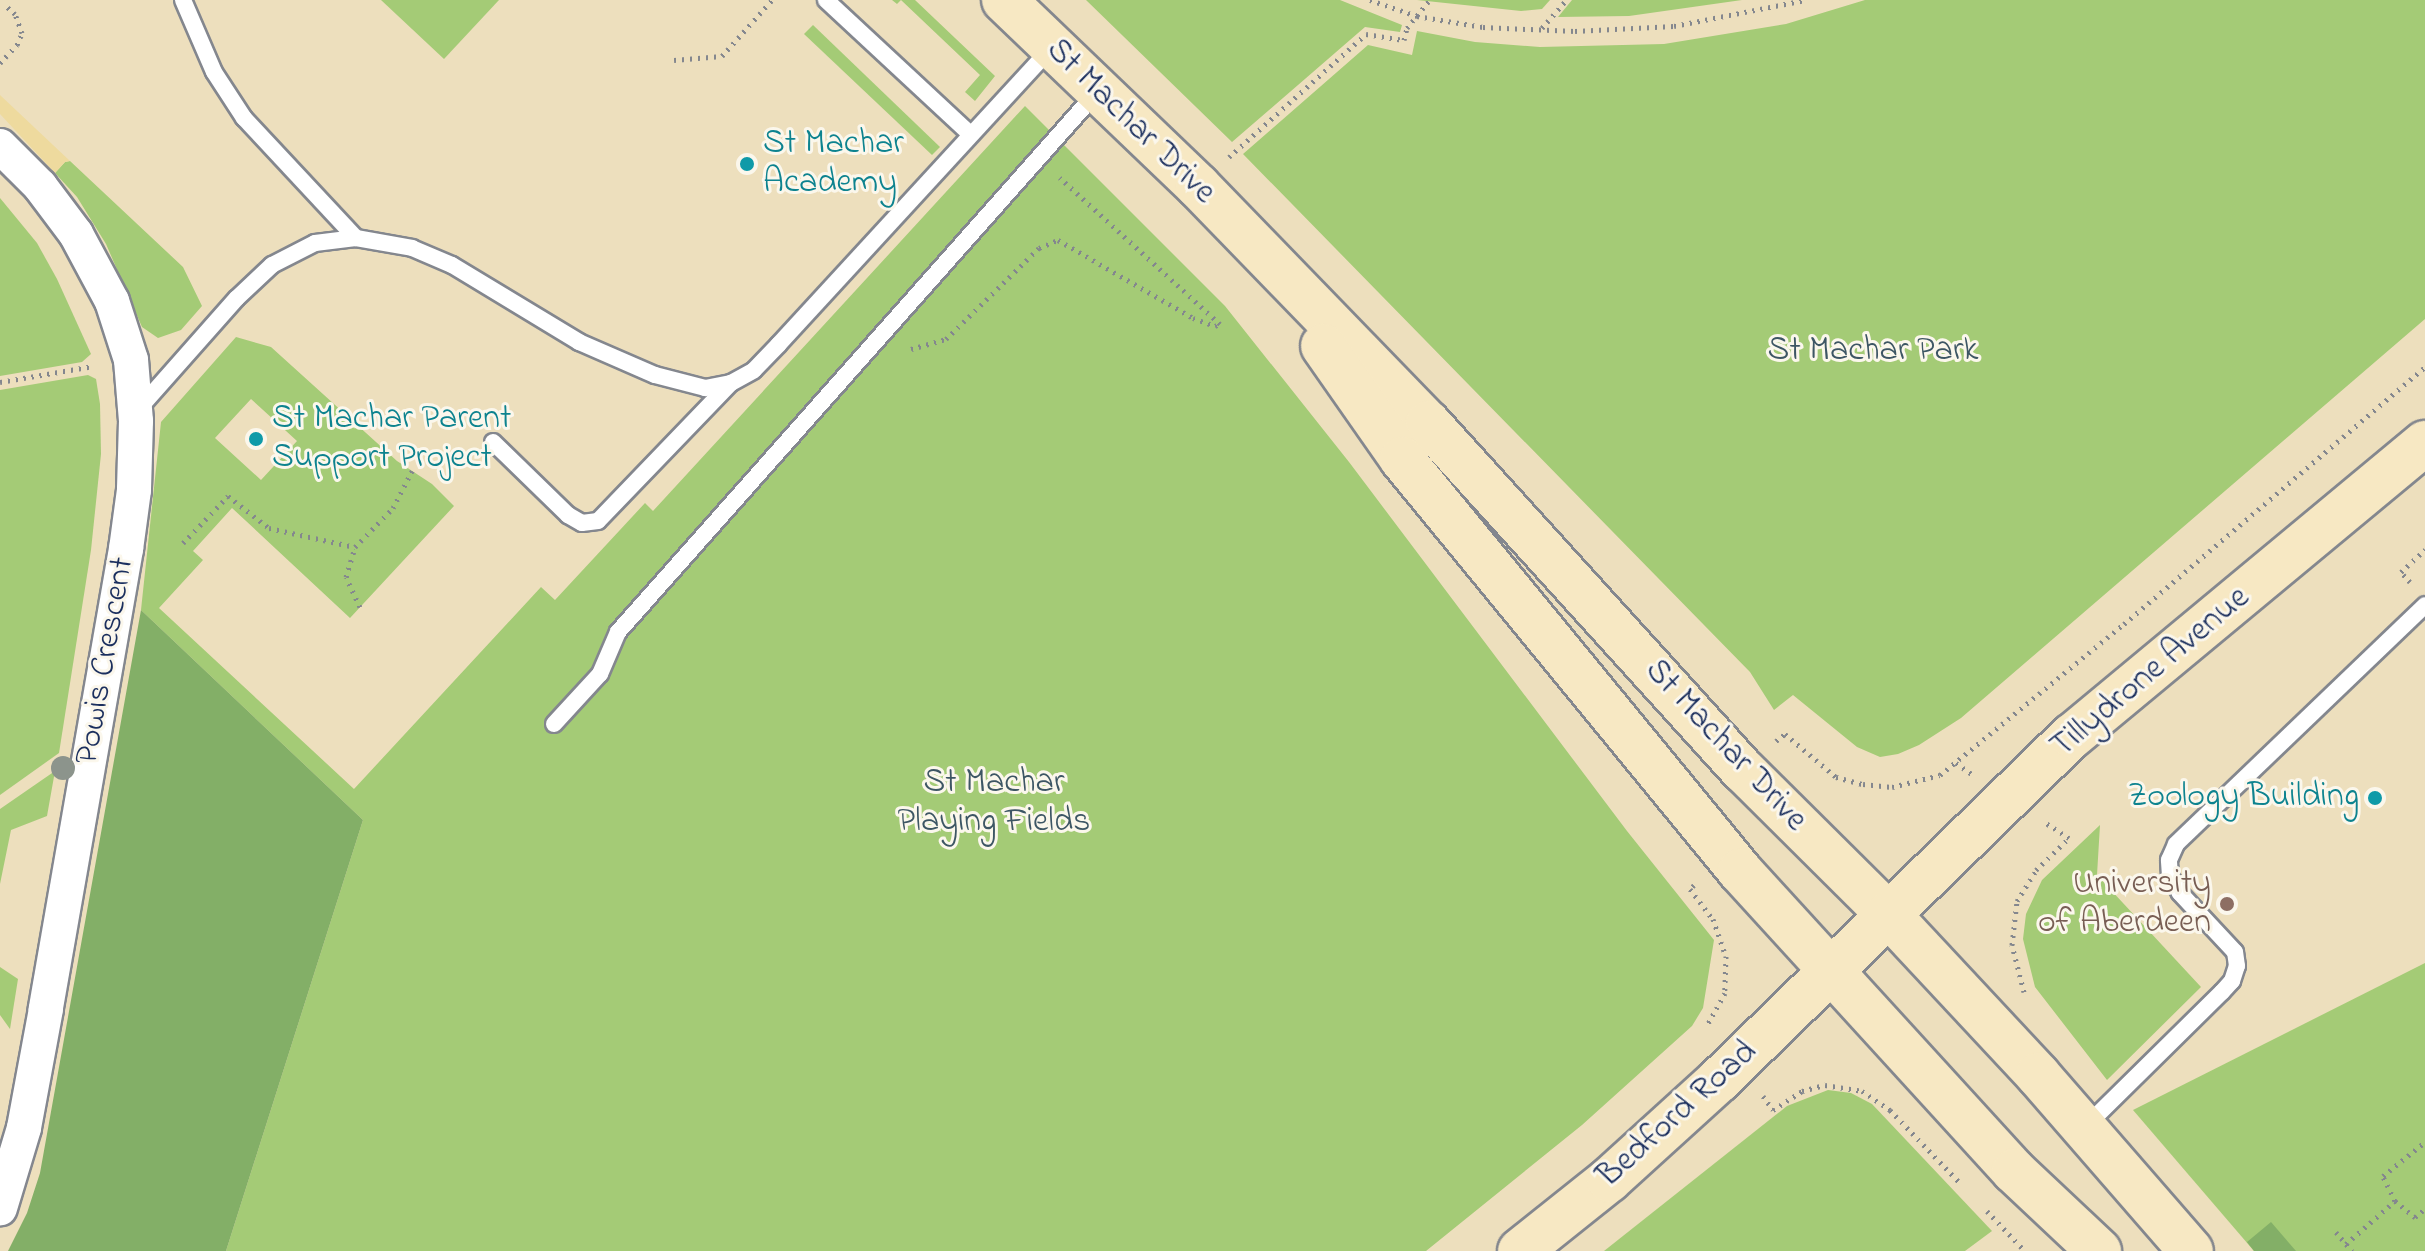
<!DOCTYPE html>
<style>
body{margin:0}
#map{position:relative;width:2425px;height:1251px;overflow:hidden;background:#eddfbd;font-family:"Indie Flower",sans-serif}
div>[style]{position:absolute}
.green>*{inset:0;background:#a4cb76}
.forest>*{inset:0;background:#83af67}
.sand>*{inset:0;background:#eeda9e}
.path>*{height:5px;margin-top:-2.5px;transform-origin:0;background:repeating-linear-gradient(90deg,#84878e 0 2px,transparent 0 8px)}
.roads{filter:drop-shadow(2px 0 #84878e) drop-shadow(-2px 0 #84878e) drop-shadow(0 2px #84878e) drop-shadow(0 -2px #84878e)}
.lane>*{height:16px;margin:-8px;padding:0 8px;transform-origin:8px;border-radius:8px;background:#fff}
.street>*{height:34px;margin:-17px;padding:0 17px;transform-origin:17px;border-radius:17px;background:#fff}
.secondary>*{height:44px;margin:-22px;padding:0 22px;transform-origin:22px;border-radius:22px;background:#f7e8c3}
.trees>*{width:24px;height:24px;margin:-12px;border-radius:50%;background:#8c948c}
.dots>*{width:22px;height:22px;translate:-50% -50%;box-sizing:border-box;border:4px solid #fbf7ec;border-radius:50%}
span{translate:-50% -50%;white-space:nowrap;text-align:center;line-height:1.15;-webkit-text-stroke:6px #fbf7ec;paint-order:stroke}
.street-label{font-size:34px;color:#1b2f5e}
.culture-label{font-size:34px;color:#0d838f}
.left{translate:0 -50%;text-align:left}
.right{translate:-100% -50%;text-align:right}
.park-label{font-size:34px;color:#3d5664}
.education-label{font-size:34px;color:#785e54}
</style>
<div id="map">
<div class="green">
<div style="clip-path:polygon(381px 0,499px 0,444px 59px)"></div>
<div style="clip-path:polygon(892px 0,915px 0,995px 76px,975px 101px,965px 92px,980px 75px,901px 0,897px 4px)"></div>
<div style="clip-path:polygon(1086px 0,1340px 0,1402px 25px,1400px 32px,1365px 27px,1232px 142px)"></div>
<div style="clip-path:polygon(1417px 0,1550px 0,1542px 9px,1521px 11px)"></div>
<div style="clip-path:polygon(1572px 0,1742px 0,1629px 16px,1558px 17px)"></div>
<div style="clip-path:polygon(1865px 0,2425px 0,2425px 319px,1961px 718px,1919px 745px,1898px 754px,1880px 757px,1857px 747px,1793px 695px,1774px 710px,1750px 672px,1243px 154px,1368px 45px,1412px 55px,1417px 31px,1475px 42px,1540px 47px,1664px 44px,1786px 24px)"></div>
<div style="clip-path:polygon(813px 25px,940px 147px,932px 155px,804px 34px)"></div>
<div style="clip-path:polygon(evenodd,1025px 106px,1225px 306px,1349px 462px,1627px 831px,1714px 940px,1703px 1008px,1692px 1026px,1582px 1125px,1426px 1251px,226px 1251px,363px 820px,141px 610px,161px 422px,236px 337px,271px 347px,397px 461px,432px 484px,454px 506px,350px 618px,232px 508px,193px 551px,203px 560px,159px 608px,354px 789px,541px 587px,555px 600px,645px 503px,653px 511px,1025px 106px,251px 399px,297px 441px,261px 480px,215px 438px,251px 399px)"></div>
<div style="clip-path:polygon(70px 161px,183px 267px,202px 306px,181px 330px,158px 338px,142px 327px,106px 244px,77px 197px,55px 173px,65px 162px)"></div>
<div style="clip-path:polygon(0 198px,37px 243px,57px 279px,91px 354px,82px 362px,0 376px)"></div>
<div style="clip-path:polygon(88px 375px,96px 379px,100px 404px,101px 454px,91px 550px,59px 753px,0 795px,0 390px)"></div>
<div style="clip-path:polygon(55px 771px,47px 816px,11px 830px,0 884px,0 809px)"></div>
<div style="clip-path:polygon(2100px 825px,2097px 875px,2201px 987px,2107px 1080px,2035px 987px,2023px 939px,2026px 914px,2042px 880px)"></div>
<div style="clip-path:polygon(2425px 963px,2425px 1251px,2254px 1251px,2133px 1110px)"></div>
<div style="clip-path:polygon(0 967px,18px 979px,10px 1029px,0 1015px)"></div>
<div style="clip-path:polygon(1828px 1090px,1851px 1093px,1872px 1104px,1992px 1231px,1965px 1251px,1604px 1251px,1787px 1106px)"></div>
</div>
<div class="forest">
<div style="clip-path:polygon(141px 610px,363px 820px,226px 1251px,8px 1251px,27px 1213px,40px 1173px)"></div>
<div style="clip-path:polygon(2271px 1222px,2296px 1251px,2254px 1251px,2247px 1242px)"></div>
</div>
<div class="sand">
<div style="clip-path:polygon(0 95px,70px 161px,65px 162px,55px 173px,0 114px)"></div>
</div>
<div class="path">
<div style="left:1370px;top:0;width:50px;rotate:18.8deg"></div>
<div style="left:1417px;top:16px;width:67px;rotate:9.5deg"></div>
<div style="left:1483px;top:27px;width:92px;rotate:2.5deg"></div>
<div style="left:1575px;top:31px;width:99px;rotate:-2.9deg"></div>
<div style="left:1674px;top:26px;width:134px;rotate:-11.2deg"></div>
<div style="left:1542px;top:28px;width:37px;rotate:-49deg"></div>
<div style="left:674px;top:60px;width:48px;rotate:-4.8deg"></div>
<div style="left:722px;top:56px;width:75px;rotate:-48.2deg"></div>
<div style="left:0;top:63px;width:25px;rotate:-47deg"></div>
<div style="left:17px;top:45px;width:13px;rotate:-67deg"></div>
<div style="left:22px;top:33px;width:20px;rotate:-110deg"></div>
<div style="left:15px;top:14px;width:12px;rotate:-138deg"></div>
<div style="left:1229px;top:157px;width:184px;rotate:-41.9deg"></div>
<div style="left:1366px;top:34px;width:38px;rotate:9deg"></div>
<div style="left:1404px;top:40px;width:12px;rotate:-76deg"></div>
<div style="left:1407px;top:28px;width:36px;rotate:-51deg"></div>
<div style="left:911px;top:349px;width:36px;rotate:-16deg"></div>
<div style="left:946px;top:339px;width:130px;rotate:-44.4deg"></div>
<div style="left:1039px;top:248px;width:21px;rotate:-23deg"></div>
<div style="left:1058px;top:240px;width:156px;rotate:30deg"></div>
<div style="left:1193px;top:318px;width:23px;rotate:20deg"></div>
<div style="left:1215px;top:326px;width:5px;rotate:-22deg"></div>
<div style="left:1220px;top:324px;width:217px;rotate:-137.6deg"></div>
<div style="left:0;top:382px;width:95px;rotate:-9.7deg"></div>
<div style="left:183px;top:543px;width:65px;rotate:-46.2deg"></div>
<div style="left:228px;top:496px;width:52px;rotate:38deg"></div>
<div style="left:269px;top:528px;width:88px;rotate:12.5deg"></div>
<div style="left:2410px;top:582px;width:13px;rotate:-132deg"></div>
<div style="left:2401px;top:572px;width:33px;rotate:-43deg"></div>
<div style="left:360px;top:607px;width:33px;rotate:-115deg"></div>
<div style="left:346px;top:577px;width:31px;rotate:-73deg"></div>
<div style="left:355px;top:547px;width:54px;rotate:-45.7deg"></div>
<div style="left:393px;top:508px;width:42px;rotate:-62.8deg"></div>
<div style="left:1776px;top:741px;width:11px;rotate:-38deg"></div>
<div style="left:1785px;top:734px;width:67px;rotate:40.1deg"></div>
<div style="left:1836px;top:777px;width:28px;rotate:15deg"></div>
<div style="left:1863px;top:784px;width:29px;rotate:6deg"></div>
<div style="left:1892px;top:787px;width:49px;rotate:-14deg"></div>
<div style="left:1940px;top:775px;width:238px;rotate:-39.4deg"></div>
<div style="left:2124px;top:624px;width:396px;rotate:-40.5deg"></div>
<div style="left:1956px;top:763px;width:19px;rotate:35deg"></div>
<div style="left:1694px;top:885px;width:6px;rotate:135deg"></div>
<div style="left:1690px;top:889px;width:38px;rotate:53deg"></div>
<div style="left:1713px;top:919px;width:39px;rotate:71deg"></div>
<div style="left:1726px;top:956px;width:37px;rotate:92deg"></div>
<div style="left:1725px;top:993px;width:37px;rotate:119deg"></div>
<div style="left:2024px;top:992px;width:49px;rotate:-104.3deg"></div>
<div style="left:2012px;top:945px;width:44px;rotate:-83.5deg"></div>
<div style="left:2017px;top:901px;width:36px;rotate:-58deg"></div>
<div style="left:2036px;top:870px;width:46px;rotate:-44.1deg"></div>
<div style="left:2069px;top:838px;width:30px;rotate:-147deg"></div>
<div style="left:1763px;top:1096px;width:17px;rotate:54deg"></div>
<div style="left:1773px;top:1110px;width:35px;rotate:-33deg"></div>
<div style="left:1802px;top:1091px;width:24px;rotate:-15deg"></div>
<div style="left:1825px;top:1085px;width:37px;rotate:9deg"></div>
<div style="left:1862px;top:1091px;width:34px;rotate:34deg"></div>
<div style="left:1890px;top:1110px;width:103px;rotate:46.2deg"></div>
<div style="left:2395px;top:1201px;width:26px;rotate:39deg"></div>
<div style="left:2415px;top:1217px;width:13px;rotate:-39deg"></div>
<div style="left:1987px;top:1211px;width:55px;rotate:46.5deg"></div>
<div style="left:2336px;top:1232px;width:25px;rotate:50deg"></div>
<div style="left:2346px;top:1244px;width:65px;rotate:-41.3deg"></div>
<div style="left:2395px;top:1201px;width:28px;rotate:-116deg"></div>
<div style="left:2383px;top:1176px;width:54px;rotate:-39deg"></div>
</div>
<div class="roads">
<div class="lane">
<div style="left:183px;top:0;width:78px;rotate:66.7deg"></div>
<div style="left:214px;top:72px;width:55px;rotate:56.9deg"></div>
<div style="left:244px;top:118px;width:164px;rotate:47deg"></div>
<div style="left:826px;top:0;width:197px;rotate:42.9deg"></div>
<div style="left:136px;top:412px;width:152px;rotate:-48.5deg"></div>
<div style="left:237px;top:298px;width:48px;rotate:-43.3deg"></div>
<div style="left:272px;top:265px;width:48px;rotate:-27.1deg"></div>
<div style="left:315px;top:243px;width:41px;rotate:-7deg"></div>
<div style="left:356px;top:238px;width:57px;rotate:10.1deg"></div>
<div style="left:412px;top:248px;width:43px;rotate:23deg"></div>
<div style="left:452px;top:265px;width:149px;rotate:31.2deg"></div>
<div style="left:579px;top:342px;width:83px;rotate:23.5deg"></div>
<div style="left:655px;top:375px;width:52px;rotate:14.6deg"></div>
<div style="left:705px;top:388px;width:26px;rotate:-11deg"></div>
<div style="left:731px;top:383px;width:26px;rotate:-29deg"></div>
<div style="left:754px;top:370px;width:36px;rotate:-46deg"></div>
<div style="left:779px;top:344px;width:402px;rotate:-47.4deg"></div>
<div style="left:493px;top:442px;width:105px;rotate:44.2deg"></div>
<div style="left:568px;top:515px;width:16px;rotate:30deg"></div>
<div style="left:582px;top:523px;width:16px;rotate:-7deg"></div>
<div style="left:598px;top:521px;width:192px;rotate:-46.1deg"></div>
<div style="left:554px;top:724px;width:68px;rotate:-47.4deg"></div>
<div style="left:600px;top:674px;width:46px;rotate:-66.8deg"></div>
<div style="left:618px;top:632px;width:722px;rotate:-48.43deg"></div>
<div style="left:2086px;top:1126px;width:191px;rotate:-44.6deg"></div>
<div style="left:2222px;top:992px;width:15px;rotate:-48deg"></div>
<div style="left:2232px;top:981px;width:16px;rotate:-72deg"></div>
<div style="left:2237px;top:966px;width:14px;rotate:-98deg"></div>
<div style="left:2235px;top:952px;width:81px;rotate:-133deg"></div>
<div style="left:2180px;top:893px;width:20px;rotate:-120deg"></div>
<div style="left:2170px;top:876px;width:16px;rotate:-94deg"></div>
<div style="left:2169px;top:860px;width:17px;rotate:-66deg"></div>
<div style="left:2176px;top:844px;width:345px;rotate:-43.8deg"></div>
</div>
<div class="street">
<div style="left:0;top:146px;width:57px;rotate:45deg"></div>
<div style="left:40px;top:186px;width:60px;rotate:53.1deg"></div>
<div style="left:76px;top:234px;width:76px;rotate:61.8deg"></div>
<div style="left:112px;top:301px;width:62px;rotate:72.1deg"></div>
<div style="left:131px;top:360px;width:61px;rotate:85.3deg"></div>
<div style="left:136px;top:421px;width:69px;rotate:91.7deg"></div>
<div style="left:134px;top:490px;width:60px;rotate:97.7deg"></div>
<div style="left:126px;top:549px;width:467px;rotate:99.9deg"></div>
<div style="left:46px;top:1009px;width:121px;rotate:100.5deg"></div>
<div style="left:24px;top:1128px;width:84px;rotate:106.7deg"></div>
</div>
<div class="secondary">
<div style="left:1004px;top:0;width:269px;rotate:43.8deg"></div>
<div style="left:1198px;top:186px;width:330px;rotate:45.9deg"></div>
<div style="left:1428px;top:423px;width:470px;rotate:47.8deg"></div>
<div style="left:1744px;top:771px;width:203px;rotate:44.8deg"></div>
<div style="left:1888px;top:914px;width:220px;rotate:47deg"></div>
<div style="left:2038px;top:1075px;width:233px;rotate:49deg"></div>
<div style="left:1323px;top:346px;width:138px;rotate:55deg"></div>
<div style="left:1402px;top:459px;width:533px;rotate:50.63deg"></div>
<div style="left:1740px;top:871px;width:406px;rotate:47.6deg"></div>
<div style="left:2014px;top:1171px;width:117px;rotate:43.3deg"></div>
<div style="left:1520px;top:1251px;width:114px;rotate:-38.6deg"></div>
<div style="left:1609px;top:1180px;width:149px;rotate:-42.3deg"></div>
<div style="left:1719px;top:1080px;width:493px;rotate:-44.3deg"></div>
<div style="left:2072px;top:736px;width:459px;rotate:-39.7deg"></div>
</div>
</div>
<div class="trees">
<div style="left:63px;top:768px"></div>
</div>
<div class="dots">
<div style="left:747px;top:164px;background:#0f9aa8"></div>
<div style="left:256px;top:439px;background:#0f9aa8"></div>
<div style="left:2375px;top:798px;background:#0f9aa8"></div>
<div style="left:2227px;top:904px;background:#8d6e63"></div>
</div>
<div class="street-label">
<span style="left:1130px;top:122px;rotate:44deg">St Machar Drive</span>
<span style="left:106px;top:661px;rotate:-80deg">Powis Crescent</span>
<span style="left:2151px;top:673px;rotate:-40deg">Tillydrone Avenue</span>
<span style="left:1725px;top:746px;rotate:47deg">St Machar Drive</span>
<span style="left:1678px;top:1115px;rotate:-42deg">Bedford Road</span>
</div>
<div class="culture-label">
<span class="left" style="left:763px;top:164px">St Machar<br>Academy</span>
<span class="left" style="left:272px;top:439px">St Machar Parent<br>Support Project</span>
<span class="right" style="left:2359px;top:798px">Zoology Building</span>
</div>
<div class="park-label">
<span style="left:1873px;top:352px">St Machar Park</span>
<span style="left:994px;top:803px">St Machar<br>Playing Fields</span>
</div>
<div class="education-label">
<span class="right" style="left:2211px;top:904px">University<br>of Aberdeen</span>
</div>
</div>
